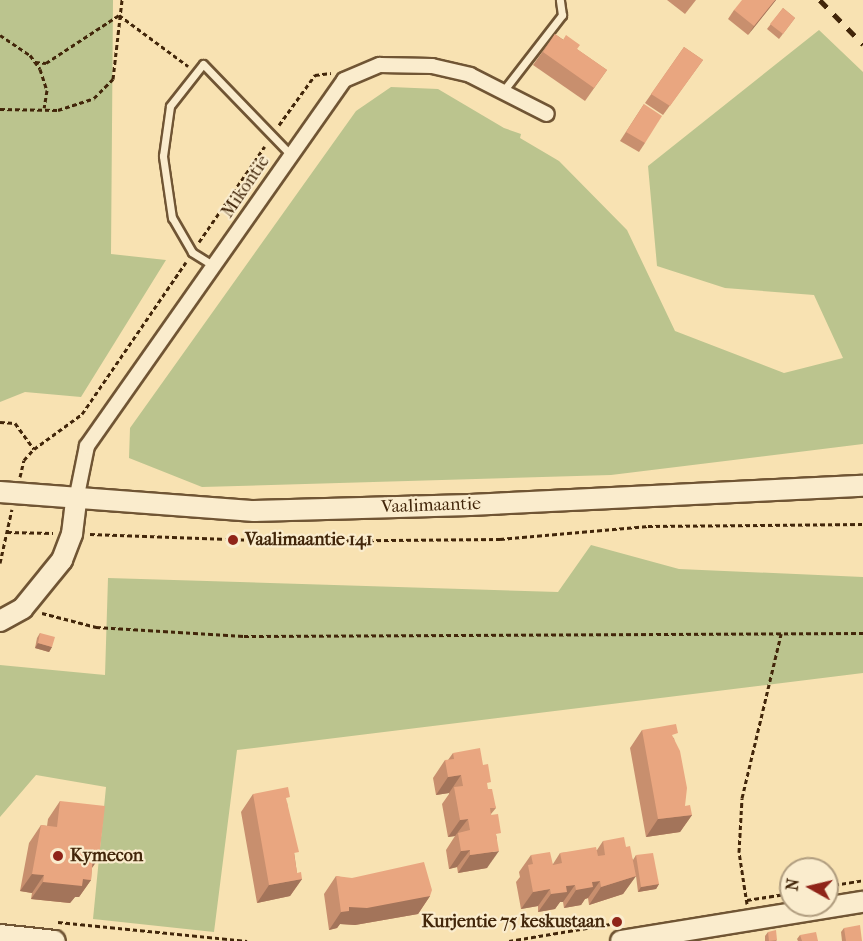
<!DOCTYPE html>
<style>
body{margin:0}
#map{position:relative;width:863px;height:941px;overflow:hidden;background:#f8e2b2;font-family:"IM FELL French Canon",serif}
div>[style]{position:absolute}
.green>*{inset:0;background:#bbc48e}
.path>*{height:3px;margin-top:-1.5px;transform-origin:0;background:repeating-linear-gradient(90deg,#42260a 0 4.5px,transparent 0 7.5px)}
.roads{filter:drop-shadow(2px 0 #705534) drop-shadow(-2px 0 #705534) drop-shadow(0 2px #705534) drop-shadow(0 -2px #705534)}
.lane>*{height:7px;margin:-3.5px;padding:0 3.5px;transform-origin:3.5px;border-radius:3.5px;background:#faeccd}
.street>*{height:14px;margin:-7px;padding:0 7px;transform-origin:7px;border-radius:7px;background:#faeccd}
.secondary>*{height:20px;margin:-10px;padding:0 10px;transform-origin:10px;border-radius:10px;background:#faeccd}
.rail>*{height:4.5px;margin-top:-2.25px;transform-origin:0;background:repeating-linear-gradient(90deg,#42260a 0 10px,transparent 0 20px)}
.wall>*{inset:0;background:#c88f6e}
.shaded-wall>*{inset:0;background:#a3745a}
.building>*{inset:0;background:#e9a680}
.dots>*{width:16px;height:16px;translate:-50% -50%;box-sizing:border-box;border:3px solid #faeccd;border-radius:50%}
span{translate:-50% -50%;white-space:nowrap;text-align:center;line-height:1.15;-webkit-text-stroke:4.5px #faeccd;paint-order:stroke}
.street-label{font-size:18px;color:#42260a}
.poi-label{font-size:18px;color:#42260a;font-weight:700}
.left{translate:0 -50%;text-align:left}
.right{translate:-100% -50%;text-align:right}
.north{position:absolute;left:779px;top:857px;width:60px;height:60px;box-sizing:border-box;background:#faeccd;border:2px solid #b09d7f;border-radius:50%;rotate:278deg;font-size:16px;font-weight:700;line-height:24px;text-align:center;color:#42260a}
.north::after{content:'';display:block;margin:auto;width:21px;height:27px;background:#8f2418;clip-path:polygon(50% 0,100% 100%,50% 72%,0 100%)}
</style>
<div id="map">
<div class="green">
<div style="clip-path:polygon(0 0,113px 0,111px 254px,166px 260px,81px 397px,25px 392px,0 402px)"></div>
<div style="clip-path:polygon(819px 30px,863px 72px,863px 444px,611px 475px,202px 487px,129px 458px,130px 428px,356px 111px,391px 87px,438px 89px,504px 128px,521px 134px,520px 138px,559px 161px,627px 230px,675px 331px,784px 373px,843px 358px,814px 295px,725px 288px,657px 266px,648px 166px)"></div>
<div style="clip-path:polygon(591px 545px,679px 569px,863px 577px,863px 673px,237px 750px,214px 932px,93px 919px,106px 787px,36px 775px,0 817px,0 665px,105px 675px,108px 578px,558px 592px)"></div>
</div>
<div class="path">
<div style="left:0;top:35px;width:36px;rotate:34deg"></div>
<div style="left:30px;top:55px;width:17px;rotate:54deg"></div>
<div style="left:40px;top:69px;width:22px;rotate:72deg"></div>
<div style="left:47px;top:90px;width:18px;rotate:99deg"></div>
<div style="left:35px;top:62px;width:11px;rotate:5deg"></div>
<div style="left:46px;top:63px;width:87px;rotate:-33.3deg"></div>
<div style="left:119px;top:15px;width:86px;rotate:36.5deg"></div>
<div style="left:0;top:109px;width:58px;rotate:1deg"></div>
<div style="left:58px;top:110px;width:38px;rotate:-18deg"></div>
<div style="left:94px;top:98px;width:27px;rotate:-45deg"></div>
<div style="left:113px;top:79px;width:80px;rotate:-83.5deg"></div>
<div style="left:279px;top:125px;width:62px;rotate:-54.2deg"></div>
<div style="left:315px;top:75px;width:16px;rotate:-7deg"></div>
<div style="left:199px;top:242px;width:116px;rotate:-55.5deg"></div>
<div style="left:0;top:422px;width:15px;rotate:4deg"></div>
<div style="left:15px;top:423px;width:32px;rotate:54deg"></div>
<div style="left:20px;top:477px;width:17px;rotate:-77deg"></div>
<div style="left:24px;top:460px;width:15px;rotate:-48deg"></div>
<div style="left:34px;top:449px;width:59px;rotate:-36.1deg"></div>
<div style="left:82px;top:414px;width:184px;rotate:-55.6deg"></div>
<div style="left:7px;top:532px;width:46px;rotate:1.2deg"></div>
<div style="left:90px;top:534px;width:189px;rotate:2.1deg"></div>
<div style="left:279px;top:541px;width:221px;rotate:-0.5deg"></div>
<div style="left:500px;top:539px;width:149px;rotate:-5deg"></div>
<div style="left:648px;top:526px;width:215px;rotate:-0.5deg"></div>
<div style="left:0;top:563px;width:55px;rotate:-77.5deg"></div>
<div style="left:42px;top:613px;width:56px;rotate:14.5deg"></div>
<div style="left:96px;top:627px;width:148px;rotate:3.5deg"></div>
<div style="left:244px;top:636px;width:619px;rotate:-0.28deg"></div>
<div style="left:827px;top:886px;width:36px;rotate:-9deg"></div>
<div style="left:747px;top:900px;width:45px;rotate:-9deg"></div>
<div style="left:747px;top:904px;width:53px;rotate:-98.7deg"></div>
<div style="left:739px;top:852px;width:54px;rotate:-86.8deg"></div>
<div style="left:742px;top:798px;width:169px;rotate:-76.6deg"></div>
<div style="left:58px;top:922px;width:190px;rotate:5.7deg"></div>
<div style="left:509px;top:941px;width:109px;rotate:-9.5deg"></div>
</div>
<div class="roads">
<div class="lane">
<div style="left:504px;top:90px;width:95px;rotate:-52.3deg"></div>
<div style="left:562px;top:15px;width:15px;rotate:-98deg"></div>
<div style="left:214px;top:266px;width:26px;rotate:-148deg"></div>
<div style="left:192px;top:252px;width:39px;rotate:-120deg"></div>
<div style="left:172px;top:218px;width:63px;rotate:-98.3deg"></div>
<div style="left:163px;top:156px;width:50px;rotate:-82deg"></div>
<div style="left:170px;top:106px;width:53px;rotate:-51.8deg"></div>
<div style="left:203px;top:64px;width:125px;rotate:46deg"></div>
</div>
<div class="street">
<div style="left:76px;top:500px;width:55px;rotate:-78.5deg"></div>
<div style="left:87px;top:446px;width:447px;rotate:-54.9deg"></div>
<div style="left:344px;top:80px;width:39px;rotate:-23deg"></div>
<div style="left:380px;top:65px;width:52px;rotate:1.1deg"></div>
<div style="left:432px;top:66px;width:39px;rotate:13deg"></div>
<div style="left:470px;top:75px;width:86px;rotate:26.9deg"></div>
</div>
<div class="secondary">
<div style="left:0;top:492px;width:255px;rotate:4.3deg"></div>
<div style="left:254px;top:511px;width:216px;rotate:-1.6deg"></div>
<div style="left:470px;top:505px;width:393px;rotate:-2.8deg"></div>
<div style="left:0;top:621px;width:26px;rotate:-29deg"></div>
<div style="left:23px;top:608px;width:62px;rotate:-50.9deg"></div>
<div style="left:62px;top:560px;width:28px;rotate:-69deg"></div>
<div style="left:72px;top:534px;width:34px;rotate:-83deg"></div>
<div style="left:0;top:935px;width:55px;rotate:6.2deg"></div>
<div style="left:621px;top:941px;width:245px;rotate:-9.2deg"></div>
</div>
</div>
<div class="rail">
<div style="left:820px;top:0;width:62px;rotate:45.7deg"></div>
</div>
<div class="wall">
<div style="clip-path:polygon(667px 0,696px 0,685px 14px)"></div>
<div style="clip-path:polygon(776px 0,748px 35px,728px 19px,734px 10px)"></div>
<div style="clip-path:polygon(783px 8px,795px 18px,779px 39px,767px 29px)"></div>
<div style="clip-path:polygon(555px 34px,607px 70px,585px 101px,533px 65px)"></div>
<div style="clip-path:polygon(684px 47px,703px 60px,663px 115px,645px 103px)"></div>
<div style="clip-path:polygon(644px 104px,645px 143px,639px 152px,620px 141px)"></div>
<div style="clip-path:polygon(40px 633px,52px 647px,49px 652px,35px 648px,37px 638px)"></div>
<div style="clip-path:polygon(642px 730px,674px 738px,685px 806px,692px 815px,680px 832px,646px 837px,630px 748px)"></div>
<div style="clip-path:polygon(453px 753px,487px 788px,496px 808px,491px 814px,497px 839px,487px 868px,458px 873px,457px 867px,449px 869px,446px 850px,455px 836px,448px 837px,442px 804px,449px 794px,449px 793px,436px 795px,433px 778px,445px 760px,448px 760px)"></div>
<div style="clip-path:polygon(253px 794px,287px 802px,297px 873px,302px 879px,290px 896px,257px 903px,241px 812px)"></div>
<div style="clip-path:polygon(60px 801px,99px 858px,92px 867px,91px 880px,79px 897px,75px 897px,70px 903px,31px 899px,32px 893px,20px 891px,29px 843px,41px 825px,47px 826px,48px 819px)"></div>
<div style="clip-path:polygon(603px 841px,626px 847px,633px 860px,636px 855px,659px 884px,656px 889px,638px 892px,636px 876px,623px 894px,589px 905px,588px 898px,585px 899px,581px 905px,564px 908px,563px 902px,560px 902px,555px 909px,538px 912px,538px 906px,521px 909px,516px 882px,520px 877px,519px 872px,531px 855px,553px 864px,560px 853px,597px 850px)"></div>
<div style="clip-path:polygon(336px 876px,430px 896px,418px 914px,355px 925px,340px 924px,337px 928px,329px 930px,324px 894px)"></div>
<div style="clip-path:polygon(844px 928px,862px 941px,842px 941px,841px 932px)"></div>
<div style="clip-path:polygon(768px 932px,777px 940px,776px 941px,765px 941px,765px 936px)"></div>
<div style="clip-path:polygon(800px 935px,818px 941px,798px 941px,797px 939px)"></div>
</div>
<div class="shaded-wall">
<div style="clip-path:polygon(775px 0,776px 0,748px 35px,754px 26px)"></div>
<div style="clip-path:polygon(38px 643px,52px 647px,49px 652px,35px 648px)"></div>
<div style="clip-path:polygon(461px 775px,449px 793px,436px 795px,448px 777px)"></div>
<div style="clip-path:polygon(692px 815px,680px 832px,646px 837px,658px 819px)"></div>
<div style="clip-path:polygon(468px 819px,455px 836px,448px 837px,460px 820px)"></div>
<div style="clip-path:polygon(470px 850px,457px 867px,449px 869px,461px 851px)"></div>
<div style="clip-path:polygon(499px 851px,487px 868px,458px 873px,470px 855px)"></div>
<div style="clip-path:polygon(93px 857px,99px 858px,87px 875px)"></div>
<div style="clip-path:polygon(32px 874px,44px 875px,32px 893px,20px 891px)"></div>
<div style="clip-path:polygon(636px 876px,623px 894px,589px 905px,601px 887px)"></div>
<div style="clip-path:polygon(83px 879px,91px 880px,79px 897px,75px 897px,70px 903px,31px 899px,43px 882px)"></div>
<div style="clip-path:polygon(302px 879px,290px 896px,257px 903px,269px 885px)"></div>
<div style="clip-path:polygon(600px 881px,588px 898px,585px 899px,581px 905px,564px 908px,576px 890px,592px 882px)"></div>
<div style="clip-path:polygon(659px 884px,656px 889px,638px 892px,641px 887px)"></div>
<div style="clip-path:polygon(575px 885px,563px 902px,560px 902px,555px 909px,538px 912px,551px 894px,566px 886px)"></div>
<div style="clip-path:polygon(550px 889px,538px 906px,521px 909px,533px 892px)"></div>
<div style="clip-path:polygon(430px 896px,418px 914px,355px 925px,340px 924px,337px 928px,329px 930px,341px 912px,349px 907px)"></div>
</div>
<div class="building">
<div style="clip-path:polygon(742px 0,775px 0,754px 26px,734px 10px)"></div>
<div style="clip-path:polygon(783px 8px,795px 18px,783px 34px,770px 24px)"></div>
<div style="clip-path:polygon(555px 34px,563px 40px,566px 35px,580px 45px,577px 49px,607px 70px,594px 88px,543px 52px)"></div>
<div style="clip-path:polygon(684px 47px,703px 60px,670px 106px,651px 94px)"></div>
<div style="clip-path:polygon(644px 104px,662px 116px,645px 143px,626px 132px)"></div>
<div style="clip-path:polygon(40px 633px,55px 637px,52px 647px,38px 643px)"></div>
<div style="clip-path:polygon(676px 724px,678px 733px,672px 735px,680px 751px,687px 788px,685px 806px,690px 805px,692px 815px,658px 819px,642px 730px)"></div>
<div style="clip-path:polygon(480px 748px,483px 765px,488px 764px,491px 782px,487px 783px,488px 789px,492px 789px,496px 808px,490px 808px,491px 815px,498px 814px,501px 833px,496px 834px,499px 851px,470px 855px,470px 850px,461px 851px,458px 833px,470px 830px,468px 819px,460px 820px,454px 787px,463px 786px,461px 775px,448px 777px,445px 760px,454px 759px,453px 753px)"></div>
<div style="clip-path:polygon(288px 787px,290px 797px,286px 798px,299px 852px,294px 853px,297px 873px,301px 872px,302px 879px,269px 885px,253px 794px)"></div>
<div style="clip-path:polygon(60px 801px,105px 806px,99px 858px,93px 857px,91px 880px,83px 879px,82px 886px,43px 882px,44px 875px,32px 874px,41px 825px,57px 827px)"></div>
<div style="clip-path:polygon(624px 837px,626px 847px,630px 846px,636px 876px,601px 887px,600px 881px,592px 882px,593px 887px,576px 890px,575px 885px,566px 886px,567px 892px,551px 894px,550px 889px,533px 892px,528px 865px,533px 864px,531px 855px,550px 852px,553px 865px,562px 863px,560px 853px,596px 847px,598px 856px,605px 855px,603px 841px)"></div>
<div style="clip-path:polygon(653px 853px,659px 884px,641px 887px,636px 855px)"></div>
<div style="clip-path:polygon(424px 862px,432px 890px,430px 896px,367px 908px,349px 907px,349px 911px,341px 912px,336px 876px,352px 878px)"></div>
<div style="clip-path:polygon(860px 925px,862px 941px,846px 941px,844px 928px)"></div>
<div style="clip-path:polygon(776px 930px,777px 940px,769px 941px,768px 932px)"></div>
<div style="clip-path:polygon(816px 932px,818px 941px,802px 941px,800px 935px)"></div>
</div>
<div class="dots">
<div style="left:233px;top:540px;background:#8f2418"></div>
<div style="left:58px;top:856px;background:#8f2418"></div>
<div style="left:617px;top:922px;background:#8f2418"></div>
</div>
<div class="street-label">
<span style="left:246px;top:187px;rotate:-56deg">Mikontie</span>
<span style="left:431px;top:506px;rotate:-2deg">Vaalimaantie</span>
</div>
<div class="poi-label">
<span class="left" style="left:245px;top:540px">Vaalimaantie 141</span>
<span class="left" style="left:70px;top:856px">Kymecon</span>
<span class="right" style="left:605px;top:922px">Kurjentie 75 keskustaan</span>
</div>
<div class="north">N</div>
</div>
